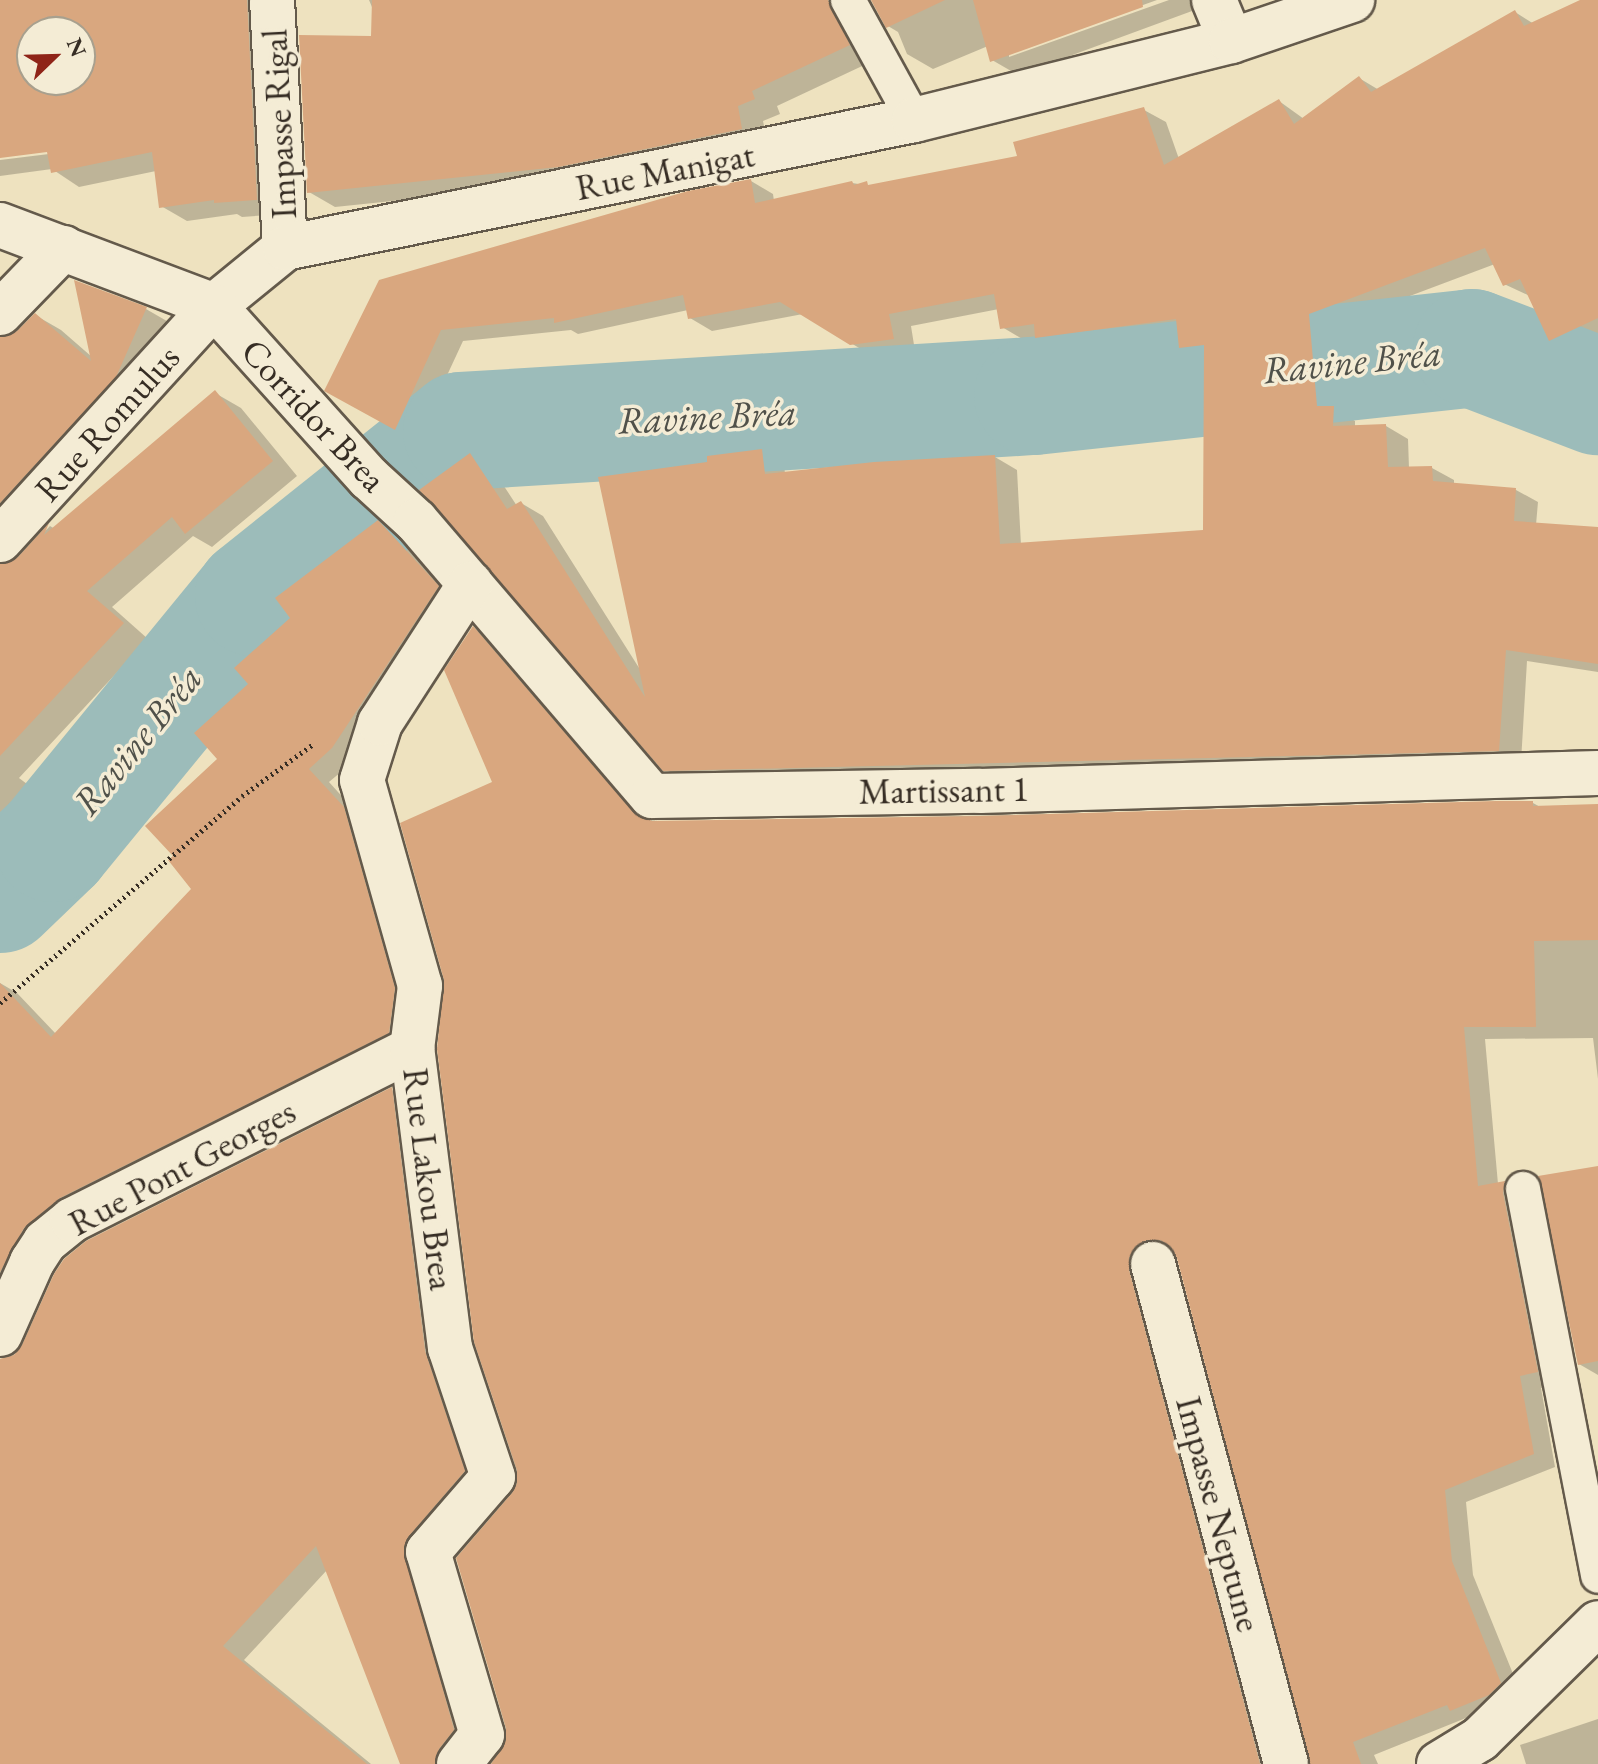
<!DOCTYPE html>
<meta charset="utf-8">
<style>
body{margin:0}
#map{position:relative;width:1598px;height:1764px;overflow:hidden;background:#eee2bf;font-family:"EB Garamond",serif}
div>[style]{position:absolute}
.shadow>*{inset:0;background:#0003}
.river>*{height:118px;margin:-59px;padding:0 59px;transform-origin:59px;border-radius:59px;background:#9cbcba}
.building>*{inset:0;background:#d9a77f}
.path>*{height:5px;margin-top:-2.5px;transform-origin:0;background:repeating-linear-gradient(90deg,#362d24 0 2px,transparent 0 6px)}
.roads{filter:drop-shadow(2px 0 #645a4b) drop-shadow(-2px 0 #645a4b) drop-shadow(0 2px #645a4b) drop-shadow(0 -2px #645a4b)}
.service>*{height:34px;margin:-17px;padding:0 17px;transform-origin:17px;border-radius:17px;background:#f4ecd5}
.minor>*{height:44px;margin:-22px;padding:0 22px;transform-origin:22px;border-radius:22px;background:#f4ecd5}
span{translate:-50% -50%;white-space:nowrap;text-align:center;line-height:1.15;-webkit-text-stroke:7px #f4ecd5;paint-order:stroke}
.street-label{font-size:36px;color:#362d24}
.water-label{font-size:38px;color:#50514a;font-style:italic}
.north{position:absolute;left:16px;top:16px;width:80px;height:80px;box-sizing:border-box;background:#f4ecd5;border:2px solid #a8a08e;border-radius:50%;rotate:67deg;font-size:22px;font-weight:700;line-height:32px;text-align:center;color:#362d24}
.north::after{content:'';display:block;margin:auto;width:28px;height:36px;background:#8f2418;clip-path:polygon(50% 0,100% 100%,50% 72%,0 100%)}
</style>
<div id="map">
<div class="shadow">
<div style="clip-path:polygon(evenodd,0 0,278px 0,283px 214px,242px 217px,237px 214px,187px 221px,161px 206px,156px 171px,79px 187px,52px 169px,0 176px,0 160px,57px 153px,56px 149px,0 156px,0 0,32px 32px,80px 32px,80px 80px,32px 80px,32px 32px)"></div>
<div style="clip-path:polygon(369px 0,862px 0,875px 60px,777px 106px,780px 114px,763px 121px,768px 144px,585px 181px,335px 207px,309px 192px,385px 38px)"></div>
<div style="clip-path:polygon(873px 0,1157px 0,1009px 53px,1009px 57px,1169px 0,1222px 0,1018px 75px,992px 60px,988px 46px,933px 69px,907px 54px,898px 32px,888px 26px)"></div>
<div style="clip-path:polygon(1585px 0,1598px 0,1598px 360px,1591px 344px,1572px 352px,1550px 339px,1530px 296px,1504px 284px,1495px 264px,1330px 326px,1338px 411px,1355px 421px,1355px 428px,1386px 426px,1408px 439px,1409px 468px,1432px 468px,1454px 480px,1454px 485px,1516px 490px,1538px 502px,1536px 525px,1598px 542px,1598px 672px,1527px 661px,1521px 762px,687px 782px,665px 769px,470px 456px,492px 468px,517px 506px,521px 503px,543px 516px,641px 671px,710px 464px,761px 451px,784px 464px,785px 474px,995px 457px,1017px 470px,1021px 545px,1205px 532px,1206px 359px,1181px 346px,1179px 333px,1059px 349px,1039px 338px,1024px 340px,1002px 327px,999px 309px,911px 326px,915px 351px,874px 357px,803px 314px,712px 331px,690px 318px,688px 310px,578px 334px,571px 330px,463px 341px,417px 440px,348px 403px,380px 282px,751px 181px,773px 194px,774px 201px,852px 183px,872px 186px,1020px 158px,1144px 110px,1166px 122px,1179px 159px,1279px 101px,1304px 119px,1359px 78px,1379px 90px,1515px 12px,1534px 24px)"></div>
<div style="clip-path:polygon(146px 309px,172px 324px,1px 551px,3px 566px,19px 559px,50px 526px,55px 529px,215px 393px,241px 408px,297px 476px,212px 547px,193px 536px,112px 607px,148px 639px,19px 778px,39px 793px,0 845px,0 339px,8px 339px,35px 315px,61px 330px,92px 357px)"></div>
<div style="clip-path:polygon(378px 523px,400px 536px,460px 600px,354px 761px,329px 782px,365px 822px,411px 1045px,79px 1213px,0 1341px,0 983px,17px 993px,56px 1034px,193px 889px,176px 857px,251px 684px,292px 618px)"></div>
<div style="clip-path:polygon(473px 628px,495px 641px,651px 823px,1533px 803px,1542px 808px,1598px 806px,1598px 1079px,1593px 1038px,1485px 1039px,1498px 1184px,1504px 1183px,1526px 1196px,1559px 1384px,1541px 1388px,1555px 1467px,1466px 1502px,1473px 1575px,1522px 1696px,1474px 1722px,1466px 1718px,1374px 1755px,1378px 1764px,1312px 1764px,1176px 1252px,1169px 1252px,1278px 1764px,492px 1764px,509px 1739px,458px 1559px,514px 1494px,520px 1481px,476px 1342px,494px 784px)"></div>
<div style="clip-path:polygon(392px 1090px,413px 1102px,486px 1485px,431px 1548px,476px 1743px,460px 1764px,403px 1764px,327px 1570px,244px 1660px,371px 1764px,0 1764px,0 1359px,15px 1356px)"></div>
<div style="clip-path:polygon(1598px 1168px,1598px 1375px,1579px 1364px)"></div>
<div style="clip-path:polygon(1598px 1719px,1598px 1764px,1526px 1764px,1520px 1745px)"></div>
</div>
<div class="river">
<div style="left:0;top:894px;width:74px;rotate:-43.9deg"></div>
<div style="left:53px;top:843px;width:318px;rotate:-50.7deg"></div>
<div style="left:254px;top:597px;width:266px;rotate:-38.6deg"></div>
<div style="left:462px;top:431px;width:572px;rotate:-3.51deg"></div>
<div style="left:1033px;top:396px;width:442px;rotate:-6.2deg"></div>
<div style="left:1472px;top:348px;width:135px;rotate:20.9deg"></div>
</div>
<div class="building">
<div style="clip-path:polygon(evenodd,0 0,247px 0,257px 200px,214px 203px,214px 200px,159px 208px,152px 152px,51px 173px,47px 152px,0 158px,0 0,32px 32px,80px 32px,80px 80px,32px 80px,32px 32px)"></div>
<div style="clip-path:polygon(372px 0,828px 0,850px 45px,752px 91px,755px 99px,738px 106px,742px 129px,558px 167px,307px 193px,299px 35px,371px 36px)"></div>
<div style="clip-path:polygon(871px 0,945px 0,886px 28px)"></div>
<div style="clip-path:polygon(973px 0,1142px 0,1143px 7px,990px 62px)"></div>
<div style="clip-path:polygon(1580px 0,1598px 0,1598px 318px,1549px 341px,1520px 279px,1503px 286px,1485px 248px,1309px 314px,1317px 406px,1334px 406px,1333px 426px,1386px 424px,1388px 467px,1432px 466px,1433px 481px,1516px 488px,1514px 521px,1598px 527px,1598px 664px,1506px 650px,1499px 751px,663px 771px,419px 490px,470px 453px,507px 509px,521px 501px,645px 697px,598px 477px,707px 462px,707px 456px,762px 449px,765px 474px,874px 462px,995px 455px,1000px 544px,1203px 530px,1204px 345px,1179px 348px,1176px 319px,1035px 338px,1034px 324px,1000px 329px,994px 294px,889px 314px,894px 339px,850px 345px,780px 302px,688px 319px,683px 295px,554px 323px,554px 318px,441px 330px,395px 430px,324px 391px,379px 280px,688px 191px,751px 179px,755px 203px,852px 181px,854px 185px,867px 181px,868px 185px,1017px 156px,1013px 142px,1144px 107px,1164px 165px,1279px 99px,1294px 124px,1359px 76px,1371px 92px,1515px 10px,1524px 26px)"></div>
<div style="clip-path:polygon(74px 280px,147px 307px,116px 377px,0 503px,0 337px,17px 331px,35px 313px,91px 361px)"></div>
<div style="clip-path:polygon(215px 390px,273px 461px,185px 534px,172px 517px,87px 591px,124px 623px,0 756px,0 564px,18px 557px,49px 523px,44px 535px)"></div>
<div style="clip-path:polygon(378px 520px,439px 586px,332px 748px,309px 769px,344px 807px,395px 988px,389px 1033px,60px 1198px,24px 1228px,0 1272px,0 983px,51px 1037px,191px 889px,168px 860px,173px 856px,145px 826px,217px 759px,194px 733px,248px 684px,234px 668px,290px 618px,275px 598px)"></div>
<div style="clip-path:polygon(473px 626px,633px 812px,652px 821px,980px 816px,1496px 801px,1533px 801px,1533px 806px,1598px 804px,1598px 940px,1534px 941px,1536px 1027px,1464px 1027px,1478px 1186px,1505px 1181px,1503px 1193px,1538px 1372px,1520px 1376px,1534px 1454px,1445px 1490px,1452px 1561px,1501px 1683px,1489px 1695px,1450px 1711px,1447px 1705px,1353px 1742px,1361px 1764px,1310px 1764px,1177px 1258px,1170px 1246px,1160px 1240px,1147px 1240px,1135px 1247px,1129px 1258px,1129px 1270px,1260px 1764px,491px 1764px,506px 1740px,506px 1728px,456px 1558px,512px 1493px,517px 1483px,517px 1470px,474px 1342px,437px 1049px,444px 980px,400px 823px,492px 782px,444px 670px)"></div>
<div style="clip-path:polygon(392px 1087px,425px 1351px,465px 1471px,409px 1536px,404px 1547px,454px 1730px,439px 1749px,435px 1764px,400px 1764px,316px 1546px,223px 1646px,367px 1764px,0 1764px,0 1359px,14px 1355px,22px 1345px,54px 1274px,64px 1259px,86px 1241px)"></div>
<div style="clip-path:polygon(1598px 1166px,1598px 1361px,1578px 1365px,1538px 1176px)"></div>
</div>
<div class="path">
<div style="left:0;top:1003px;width:318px;rotate:-40.5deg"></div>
<div style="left:242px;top:796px;width:87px;rotate:-36.1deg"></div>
</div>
<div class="roads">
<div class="service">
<div style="left:848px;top:0;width:137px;rotate:61.2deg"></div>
<div style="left:1523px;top:1189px;width:394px;rotate:79deg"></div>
</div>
<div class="minor">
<div style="left:272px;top:0;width:248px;rotate:87deg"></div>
<div style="left:1214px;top:0;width:44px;rotate:67.5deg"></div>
<div style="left:0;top:225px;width:229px;rotate:20.7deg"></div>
<div style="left:214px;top:306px;width:92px;rotate:-39.2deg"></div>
<div style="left:285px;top:248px;width:642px;rotate:-11.5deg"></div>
<div style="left:914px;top:120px;width:327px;rotate:-14deg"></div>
<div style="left:1231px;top:41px;width:128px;rotate:-18.7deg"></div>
<div style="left:0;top:313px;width:91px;rotate:-45.9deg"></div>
<div style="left:0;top:540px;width:317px;rotate:-47.6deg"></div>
<div style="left:214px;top:306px;width:232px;rotate:48deg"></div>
<div style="left:369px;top:478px;width:64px;rotate:42.5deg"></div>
<div style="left:416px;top:521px;width:362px;rotate:49.4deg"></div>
<div style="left:652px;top:796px;width:328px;rotate:-0.9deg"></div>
<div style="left:980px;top:791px;width:618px;rotate:-1.67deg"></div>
<div style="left:1153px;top:1264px;width:517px;rotate:75.1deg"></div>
<div style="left:0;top:1334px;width:79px;rotate:-66deg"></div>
<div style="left:32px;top:1262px;width:24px;rotate:-57deg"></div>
<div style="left:45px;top:1242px;width:35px;rotate:-39deg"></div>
<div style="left:72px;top:1220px;width:381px;rotate:-26.7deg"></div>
<div style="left:459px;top:1764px;width:37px;rotate:-52deg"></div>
<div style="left:482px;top:1735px;width:191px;rotate:-106.4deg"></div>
<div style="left:428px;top:1552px;width:99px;rotate:-49.1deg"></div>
<div style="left:493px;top:1477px;width:136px;rotate:-108.4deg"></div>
<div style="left:450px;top:1348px;width:301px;rotate:-97.2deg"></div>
<div style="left:412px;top:1049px;width:64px;rotate:-82.8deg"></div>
<div style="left:420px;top:986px;width:214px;rotate:-105.7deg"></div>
<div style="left:362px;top:780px;width:60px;rotate:-72.5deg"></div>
<div style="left:380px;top:723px;width:166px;rotate:-57.1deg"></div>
<div style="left:1439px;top:1764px;width:48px;rotate:-31.4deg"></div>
<div style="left:1480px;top:1739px;width:165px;rotate:-44.5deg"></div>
</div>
</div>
<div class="street-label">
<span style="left:279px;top:124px;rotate:-93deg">Impasse Rigal</span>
<span style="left:665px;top:171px;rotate:-11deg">Rue Manigat</span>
<span style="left:314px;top:415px;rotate:47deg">Corridor Brea</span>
<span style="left:107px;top:423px;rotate:-48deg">Rue Romulus</span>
<span style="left:944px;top:790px;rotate:-1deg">Martissant 1</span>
<span style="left:182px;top:1167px;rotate:-28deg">Rue Pont Georges</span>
<span style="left:429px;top:1179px;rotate:83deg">Rue Lakou Brea</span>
<span style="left:1219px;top:1514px;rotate:75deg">Impasse Neptune</span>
</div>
<div class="water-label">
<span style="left:1352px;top:361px;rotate:-6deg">Ravine Bréa</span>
<span style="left:707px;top:416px;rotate:-3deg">Ravine Bréa</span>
<span style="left:137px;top:740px;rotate:-51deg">Ravine Bréa</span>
</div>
<div class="north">N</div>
</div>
